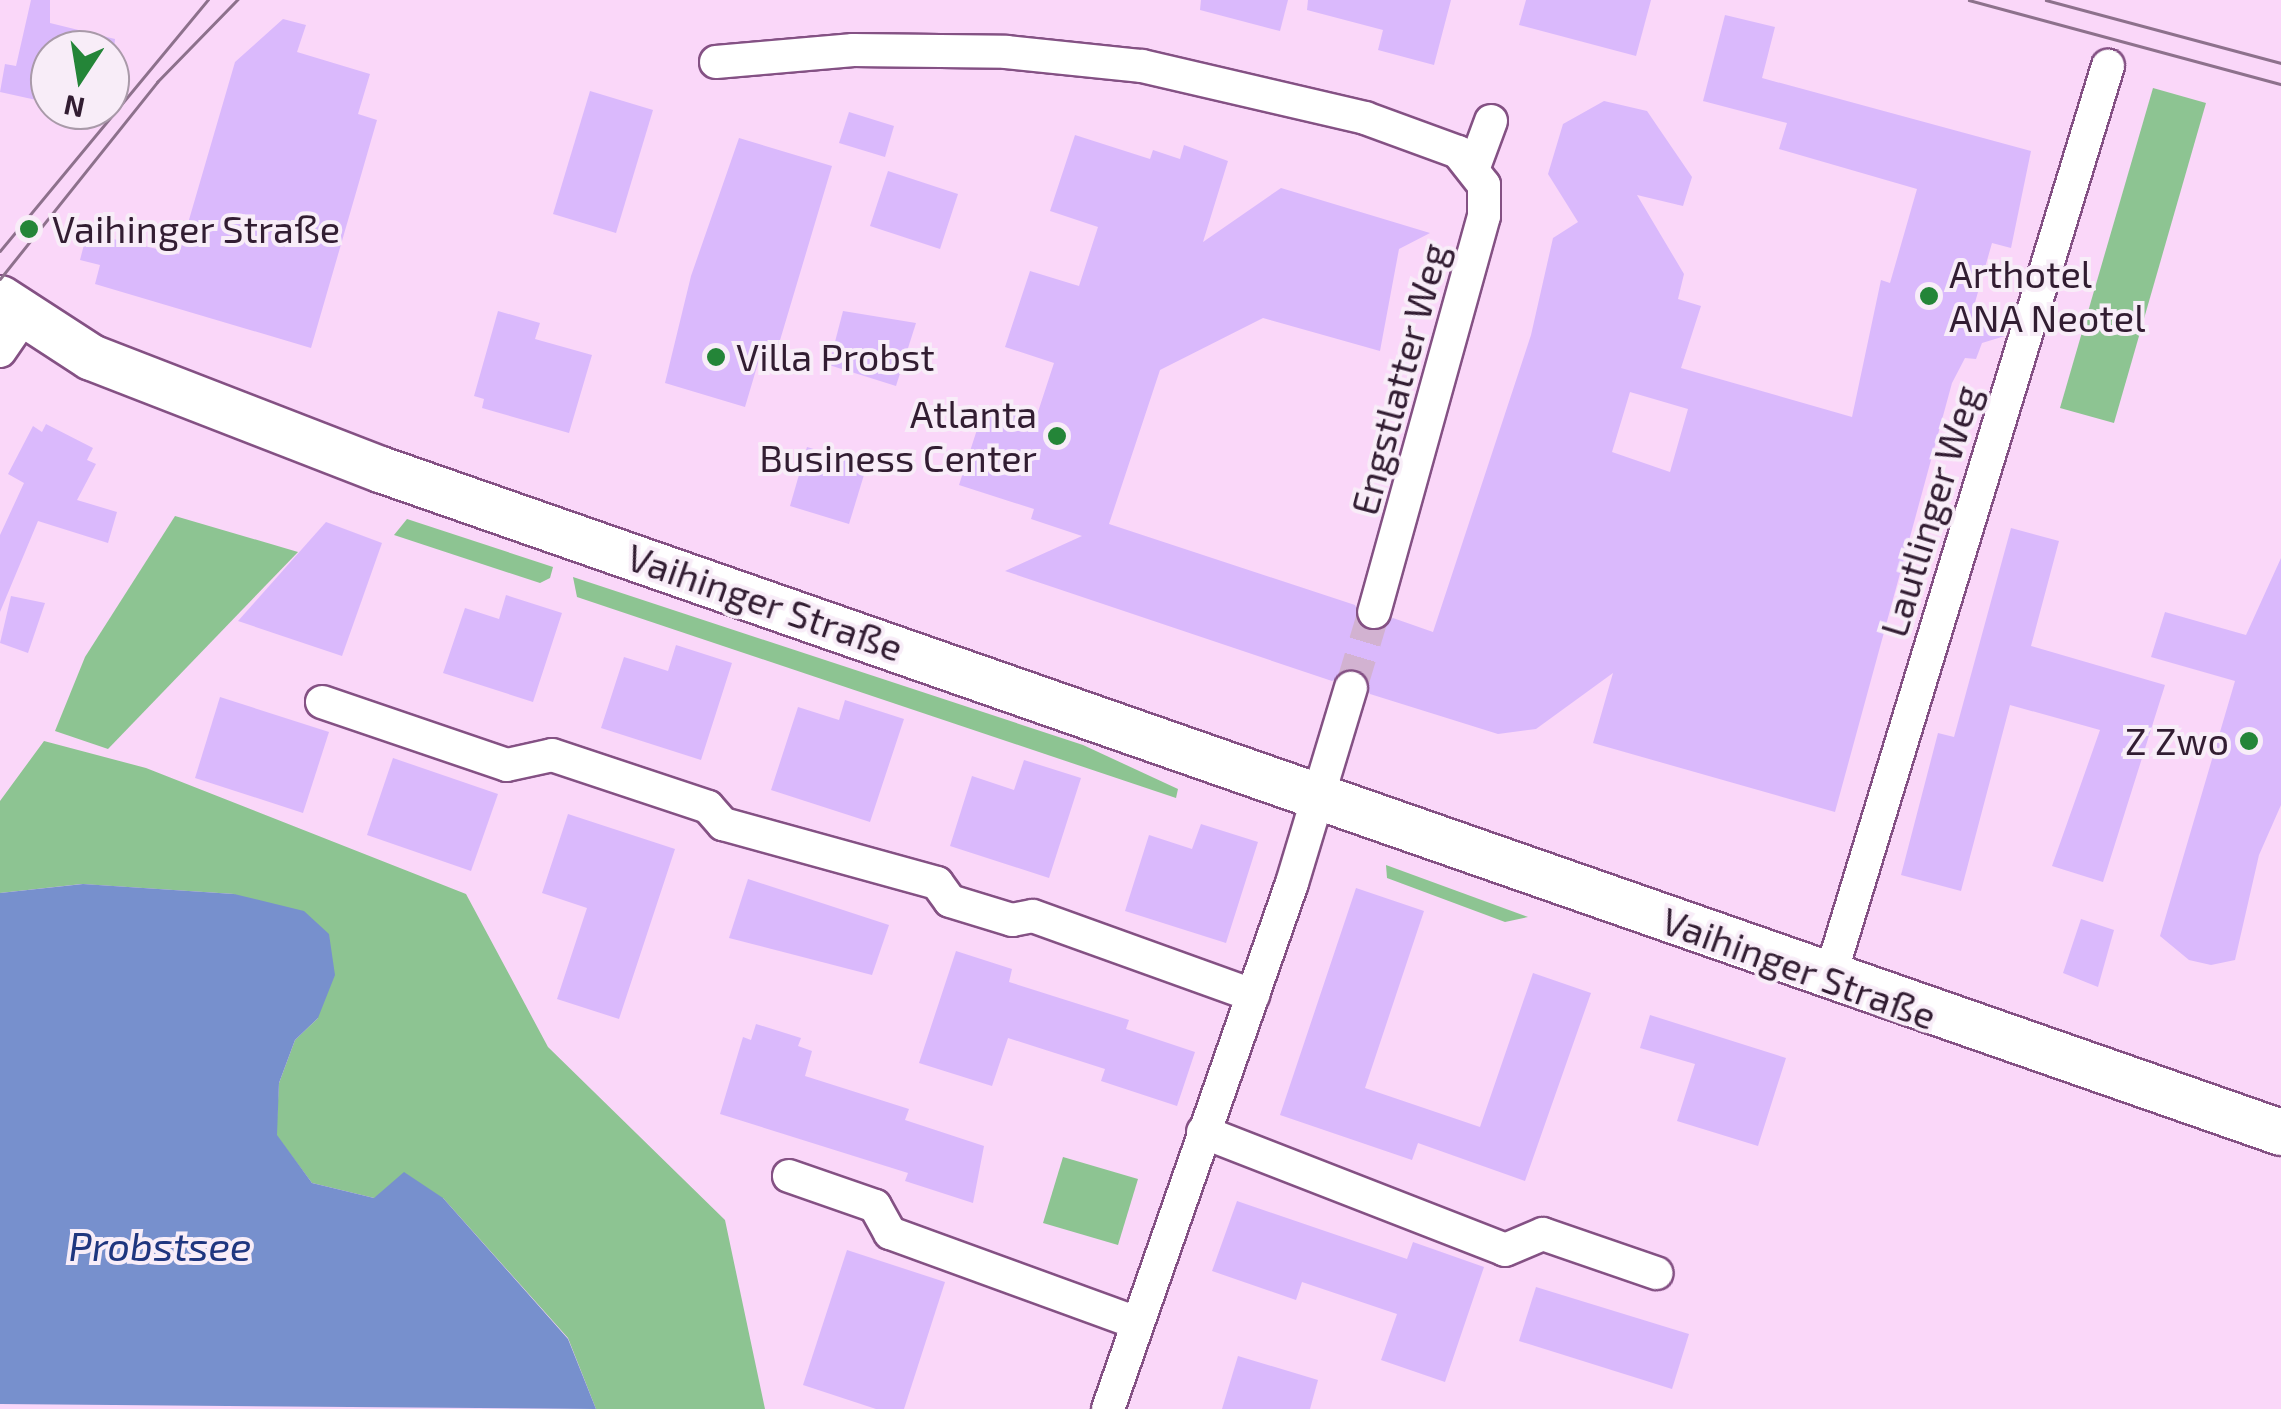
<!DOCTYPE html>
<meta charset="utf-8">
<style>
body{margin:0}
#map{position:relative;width:2281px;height:1409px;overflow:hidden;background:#fad7f9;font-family:"Exo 2",sans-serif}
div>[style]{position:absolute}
.green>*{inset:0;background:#8dc492}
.water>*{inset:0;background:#7790cd}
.building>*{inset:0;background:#dab9fc}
.street-tunnel>*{height:32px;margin-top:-16px;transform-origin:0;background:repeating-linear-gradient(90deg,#d2b2d1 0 32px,transparent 0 48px)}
.roads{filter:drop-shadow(2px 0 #845184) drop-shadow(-2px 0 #845184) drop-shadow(0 2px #845184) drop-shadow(0 -2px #845184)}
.street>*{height:32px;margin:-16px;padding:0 16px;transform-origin:16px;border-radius:16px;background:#fff}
.secondary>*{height:45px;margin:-22.5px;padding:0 22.5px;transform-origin:22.5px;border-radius:22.5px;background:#fff}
.tram>*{height:2.5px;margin:-1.25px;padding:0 1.25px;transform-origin:1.25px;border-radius:1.25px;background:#8d718c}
.dots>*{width:28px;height:28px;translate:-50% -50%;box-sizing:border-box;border:5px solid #f8edf8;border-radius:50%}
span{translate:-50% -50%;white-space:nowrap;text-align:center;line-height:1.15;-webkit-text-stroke:8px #f8edf8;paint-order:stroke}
.poi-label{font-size:38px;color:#321d32}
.left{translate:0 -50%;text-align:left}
.right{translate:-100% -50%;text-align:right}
.street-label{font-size:38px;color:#321d32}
.water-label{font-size:40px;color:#1f367f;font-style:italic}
.north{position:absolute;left:30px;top:30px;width:100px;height:100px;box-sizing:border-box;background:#f8edf8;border:2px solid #a99aa9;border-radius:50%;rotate:192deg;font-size:28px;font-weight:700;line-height:40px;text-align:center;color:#321d32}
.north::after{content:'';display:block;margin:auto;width:35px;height:45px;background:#248538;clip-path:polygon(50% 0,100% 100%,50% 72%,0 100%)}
</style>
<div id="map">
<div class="green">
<div style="clip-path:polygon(2153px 88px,2206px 103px,2114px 423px,2060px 408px)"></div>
<div style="clip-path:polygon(175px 516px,298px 552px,108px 749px,55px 731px,85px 657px)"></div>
<div style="clip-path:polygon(407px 519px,553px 567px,550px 578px,540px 583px,394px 535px)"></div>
<div style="clip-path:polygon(573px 577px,1083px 745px,1178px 789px,1176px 798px,577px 597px)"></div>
<div style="clip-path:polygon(44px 741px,146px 768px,466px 894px,548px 1047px,725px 1220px,765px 1409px,596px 1409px,568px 1338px,443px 1198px,374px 1198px,312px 1183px,276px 1135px,279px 1083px,295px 1040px,318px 1018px,234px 894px,82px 884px,0 893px,0 801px)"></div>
<div style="clip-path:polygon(1386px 865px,1528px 917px,1505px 922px,1387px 878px)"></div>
<div style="clip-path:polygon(1063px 1157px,1138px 1179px,1118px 1245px,1043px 1223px)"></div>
</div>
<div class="water">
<div style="clip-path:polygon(83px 884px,234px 894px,304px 911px,329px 934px,335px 975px,318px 1018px,295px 1040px,279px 1083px,277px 1135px,312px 1183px,374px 1198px,404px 1172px,443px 1198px,568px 1339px,596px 1409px,0 1404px,0 893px)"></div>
</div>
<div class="building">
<div style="clip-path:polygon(31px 0,50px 0,50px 23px,115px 39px,114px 50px,50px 50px,50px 103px,0 92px,5px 64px,16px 66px)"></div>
<div style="clip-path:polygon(1201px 0,1288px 0,1280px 31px,1200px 10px)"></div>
<div style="clip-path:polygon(1308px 0,1451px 0,1434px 65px,1378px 50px,1383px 30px,1307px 10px)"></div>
<div style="clip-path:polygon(1526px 0,1651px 0,1636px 56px,1519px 25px)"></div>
<div style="clip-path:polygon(evenodd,1725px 15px,1775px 27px,1762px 78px,2031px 151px,2011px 248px,1992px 243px,1974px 306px,2005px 336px,1982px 343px,1976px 359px,1965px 358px,1952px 383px,1835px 812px,1593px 743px,1613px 673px,1536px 729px,1498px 734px,1370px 694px,1358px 669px,1332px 681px,1005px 571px,1082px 536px,1031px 519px,1034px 509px,959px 485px,985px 405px,1035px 421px,1054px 363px,1005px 347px,1030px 271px,1079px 286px,1098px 227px,1050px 211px,1075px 135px,1150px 159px,1153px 150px,1180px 159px,1184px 145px,1228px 161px,1203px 242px,1281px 188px,1430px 233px,1399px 249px,1380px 351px,1263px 318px,1160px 370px,1109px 524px,1355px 605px,1368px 631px,1393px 618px,1433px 632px,1531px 335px,1553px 238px,1578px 222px,1548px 174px,1563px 124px,1604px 101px,1647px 111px,1692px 177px,1683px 206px,1637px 195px,1684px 274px,1678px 299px,1701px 306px,1681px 368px,1852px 417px,1881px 280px,1890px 283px,1917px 189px,1779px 149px,1787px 123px,1703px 101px,1725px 15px,1630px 392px,1688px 409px,1670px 472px,1612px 452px,1630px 392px)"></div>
<div style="clip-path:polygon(283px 19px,306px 25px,297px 52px,370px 74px,358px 114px,377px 120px,311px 348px,95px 284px,100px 265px,80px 260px,87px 233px,179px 254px,235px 62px)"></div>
<div style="clip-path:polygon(590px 91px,653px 110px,616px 233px,553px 214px)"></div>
<div style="clip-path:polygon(849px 112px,894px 126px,885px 157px,839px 143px)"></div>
<div style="clip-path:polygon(739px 138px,832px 166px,778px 347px,764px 343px,745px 407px,665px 383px,691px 276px)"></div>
<div style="clip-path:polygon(888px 171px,958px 194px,940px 249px,870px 226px)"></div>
<div style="clip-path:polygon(498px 311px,540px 323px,535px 339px,592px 355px,569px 433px,482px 408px,484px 399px,474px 396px)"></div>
<div style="clip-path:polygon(843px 311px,916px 323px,896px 386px,829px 365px)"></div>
<div style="clip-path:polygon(46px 424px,93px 448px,87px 460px,96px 464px,77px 500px,117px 512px,108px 543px,38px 521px,0 612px,0 535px,24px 483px,8px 474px,33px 426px,42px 432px)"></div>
<div style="clip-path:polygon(807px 447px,867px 465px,849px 524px,790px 506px)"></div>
<div style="clip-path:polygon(326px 522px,382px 543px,342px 656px,238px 621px)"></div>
<div style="clip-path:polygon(2011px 528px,2059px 541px,2031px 646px,2165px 685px,2103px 882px,2052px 866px,2100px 730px,2010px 705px,1961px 891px,1901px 875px,1938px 733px,1954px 737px)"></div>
<div style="clip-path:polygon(2281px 558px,2281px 805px,2259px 855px,2235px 960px,2211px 965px,2189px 960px,2160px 936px,2235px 681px,2151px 657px,2165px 612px,2246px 635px)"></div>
<div style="clip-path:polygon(506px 595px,562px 613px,533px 702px,443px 673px,465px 608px,499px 619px)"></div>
<div style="clip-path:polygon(11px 596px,45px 603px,28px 653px,0 643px)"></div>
<div style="clip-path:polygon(676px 645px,732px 663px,701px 760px,601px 728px,624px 657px,668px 671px)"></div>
<div style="clip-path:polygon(220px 697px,329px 732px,303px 813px,195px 778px)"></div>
<div style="clip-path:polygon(845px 700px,904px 719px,870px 822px,771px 790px,798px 707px,839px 720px)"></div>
<div style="clip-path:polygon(393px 758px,498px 794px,471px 871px,367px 835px)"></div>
<div style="clip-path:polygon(1024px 760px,1081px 778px,1049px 878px,950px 846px,972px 776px,1014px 790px)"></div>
<div style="clip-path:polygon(568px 814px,675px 849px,619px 1019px,557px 999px,587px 908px,542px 893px)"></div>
<div style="clip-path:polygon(1201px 824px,1258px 842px,1226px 943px,1125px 911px,1149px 835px,1192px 849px)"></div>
<div style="clip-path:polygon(748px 879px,889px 925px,872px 975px,729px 938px)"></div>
<div style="clip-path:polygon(1356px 888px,1424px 911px,1365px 1088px,1480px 1127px,1533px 973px,1591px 993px,1525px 1181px,1418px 1143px,1412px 1160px,1280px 1115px)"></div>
<div style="clip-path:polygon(2081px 919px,2114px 930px,2098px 987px,2063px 973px)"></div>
<div style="clip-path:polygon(956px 951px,1012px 969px,1009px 982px,1129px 1020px,1126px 1029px,1195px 1052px,1177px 1106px,1101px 1081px,1105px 1069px,1008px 1038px,992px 1086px,919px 1063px)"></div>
<div style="clip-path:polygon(1650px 1015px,1786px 1058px,1758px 1146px,1677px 1121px,1695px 1064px,1640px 1048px)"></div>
<div style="clip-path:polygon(756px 1024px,801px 1038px,798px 1046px,812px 1051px,805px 1076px,909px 1109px,905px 1120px,984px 1146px,973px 1203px,905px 1181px,908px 1173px,720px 1114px,743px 1037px,751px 1040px)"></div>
<div style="clip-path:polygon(1237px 1201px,1407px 1259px,1413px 1242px,1484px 1267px,1445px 1382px,1381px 1360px,1397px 1314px,1302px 1282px,1296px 1300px,1212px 1271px)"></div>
<div style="clip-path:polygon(847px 1250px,945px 1282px,904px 1409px,876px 1409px,803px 1385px)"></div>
<div style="clip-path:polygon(1536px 1287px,1689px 1334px,1672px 1389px,1519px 1341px)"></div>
<div style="clip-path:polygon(1238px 1356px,1318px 1380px,1310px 1409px,1222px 1409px)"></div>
</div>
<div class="street-tunnel">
<div style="left:1351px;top:688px;width:79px;rotate:-73.2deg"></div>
</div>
<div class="roads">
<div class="street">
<div style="left:716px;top:62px;width:138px;rotate:-5deg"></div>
<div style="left:853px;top:50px;width:153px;rotate:0.7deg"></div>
<div style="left:1006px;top:52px;width:137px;rotate:5.9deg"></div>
<div style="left:1142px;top:66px;width:229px;rotate:13.1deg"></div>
<div style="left:1365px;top:118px;width:99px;rotate:20.1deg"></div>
<div style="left:1458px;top:152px;width:42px;rotate:51.8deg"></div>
<div style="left:1484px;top:185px;width:31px;rotate:90deg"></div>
<div style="left:1484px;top:216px;width:411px;rotate:105.5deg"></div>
<div style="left:1474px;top:167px;width:49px;rotate:-69.7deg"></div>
<div style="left:0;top:351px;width:42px;rotate:-55.6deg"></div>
<div style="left:322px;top:702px;width:195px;rotate:18.8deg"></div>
<div style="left:507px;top:765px;width:46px;rotate:-12.5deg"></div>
<div style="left:552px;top:755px;width:164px;rotate:18.4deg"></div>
<div style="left:708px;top:807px;width:23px;rotate:49deg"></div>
<div style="left:723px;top:824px;width:222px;rotate:15.4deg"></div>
<div style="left:937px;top:883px;width:22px;rotate:54deg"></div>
<div style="left:950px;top:901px;width:65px;rotate:17deg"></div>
<div style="left:1012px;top:920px;width:21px;rotate:-11deg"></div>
<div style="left:1033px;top:916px;width:234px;rotate:19.8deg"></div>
<div style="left:1829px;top:980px;width:956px;rotate:-73.03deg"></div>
<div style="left:1203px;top:1132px;width:324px;rotate:21.3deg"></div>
<div style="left:1505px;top:1250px;width:41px;rotate:-22.8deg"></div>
<div style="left:1543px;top:1234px;width:120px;rotate:19deg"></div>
<div style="left:789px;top:1176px;width:91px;rotate:19.2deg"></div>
<div style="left:875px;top:1206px;width:31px;rotate:61deg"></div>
<div style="left:890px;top:1233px;width:263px;rotate:20deg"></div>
<div style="left:1108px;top:1409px;width:557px;rotate:-70.72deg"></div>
<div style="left:1292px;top:883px;width:204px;rotate:-73.2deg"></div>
</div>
<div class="secondary">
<div style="left:0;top:298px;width:108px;rotate:33deg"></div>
<div style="left:91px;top:357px;width:310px;rotate:21.2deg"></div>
<div style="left:380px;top:469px;width:2013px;rotate:19.23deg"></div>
</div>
</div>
<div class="tram">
<div style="left:1969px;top:0;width:323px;rotate:15.1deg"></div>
<div style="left:2046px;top:0;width:243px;rotate:15deg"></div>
<div style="left:0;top:251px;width:326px;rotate:-50.4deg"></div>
<div style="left:0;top:279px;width:252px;rotate:-51.4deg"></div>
<div style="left:157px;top:82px;width:115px;rotate:-45.7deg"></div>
</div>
<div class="dots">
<div style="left:29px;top:229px;background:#248538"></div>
<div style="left:1929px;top:296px;background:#248538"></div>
<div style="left:716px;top:357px;background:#248538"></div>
<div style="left:1057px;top:436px;background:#248538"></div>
<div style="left:2249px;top:741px;background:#248538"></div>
</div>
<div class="poi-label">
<span class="left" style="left:52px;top:229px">Vaihinger Straße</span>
<span class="left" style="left:1949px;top:296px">Arthotel<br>ANA Neotel</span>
<span class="left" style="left:736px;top:357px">Villa Probst</span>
<span class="right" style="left:1037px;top:436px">Atlanta<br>Business Center</span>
<span class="right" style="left:2229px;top:741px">Z Zwo</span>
</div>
<div class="street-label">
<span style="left:1399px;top:379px;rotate:-75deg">Engstlatter Weg</span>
<span style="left:1930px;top:511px;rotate:-73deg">Lautlinger Weg</span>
<span style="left:765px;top:602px;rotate:19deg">Vaihinger Straße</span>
<span style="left:1799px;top:968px;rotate:20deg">Vaihinger Straße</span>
</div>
<div class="water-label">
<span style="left:160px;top:1245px">Probstsee</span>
</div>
<div class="north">N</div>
</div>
